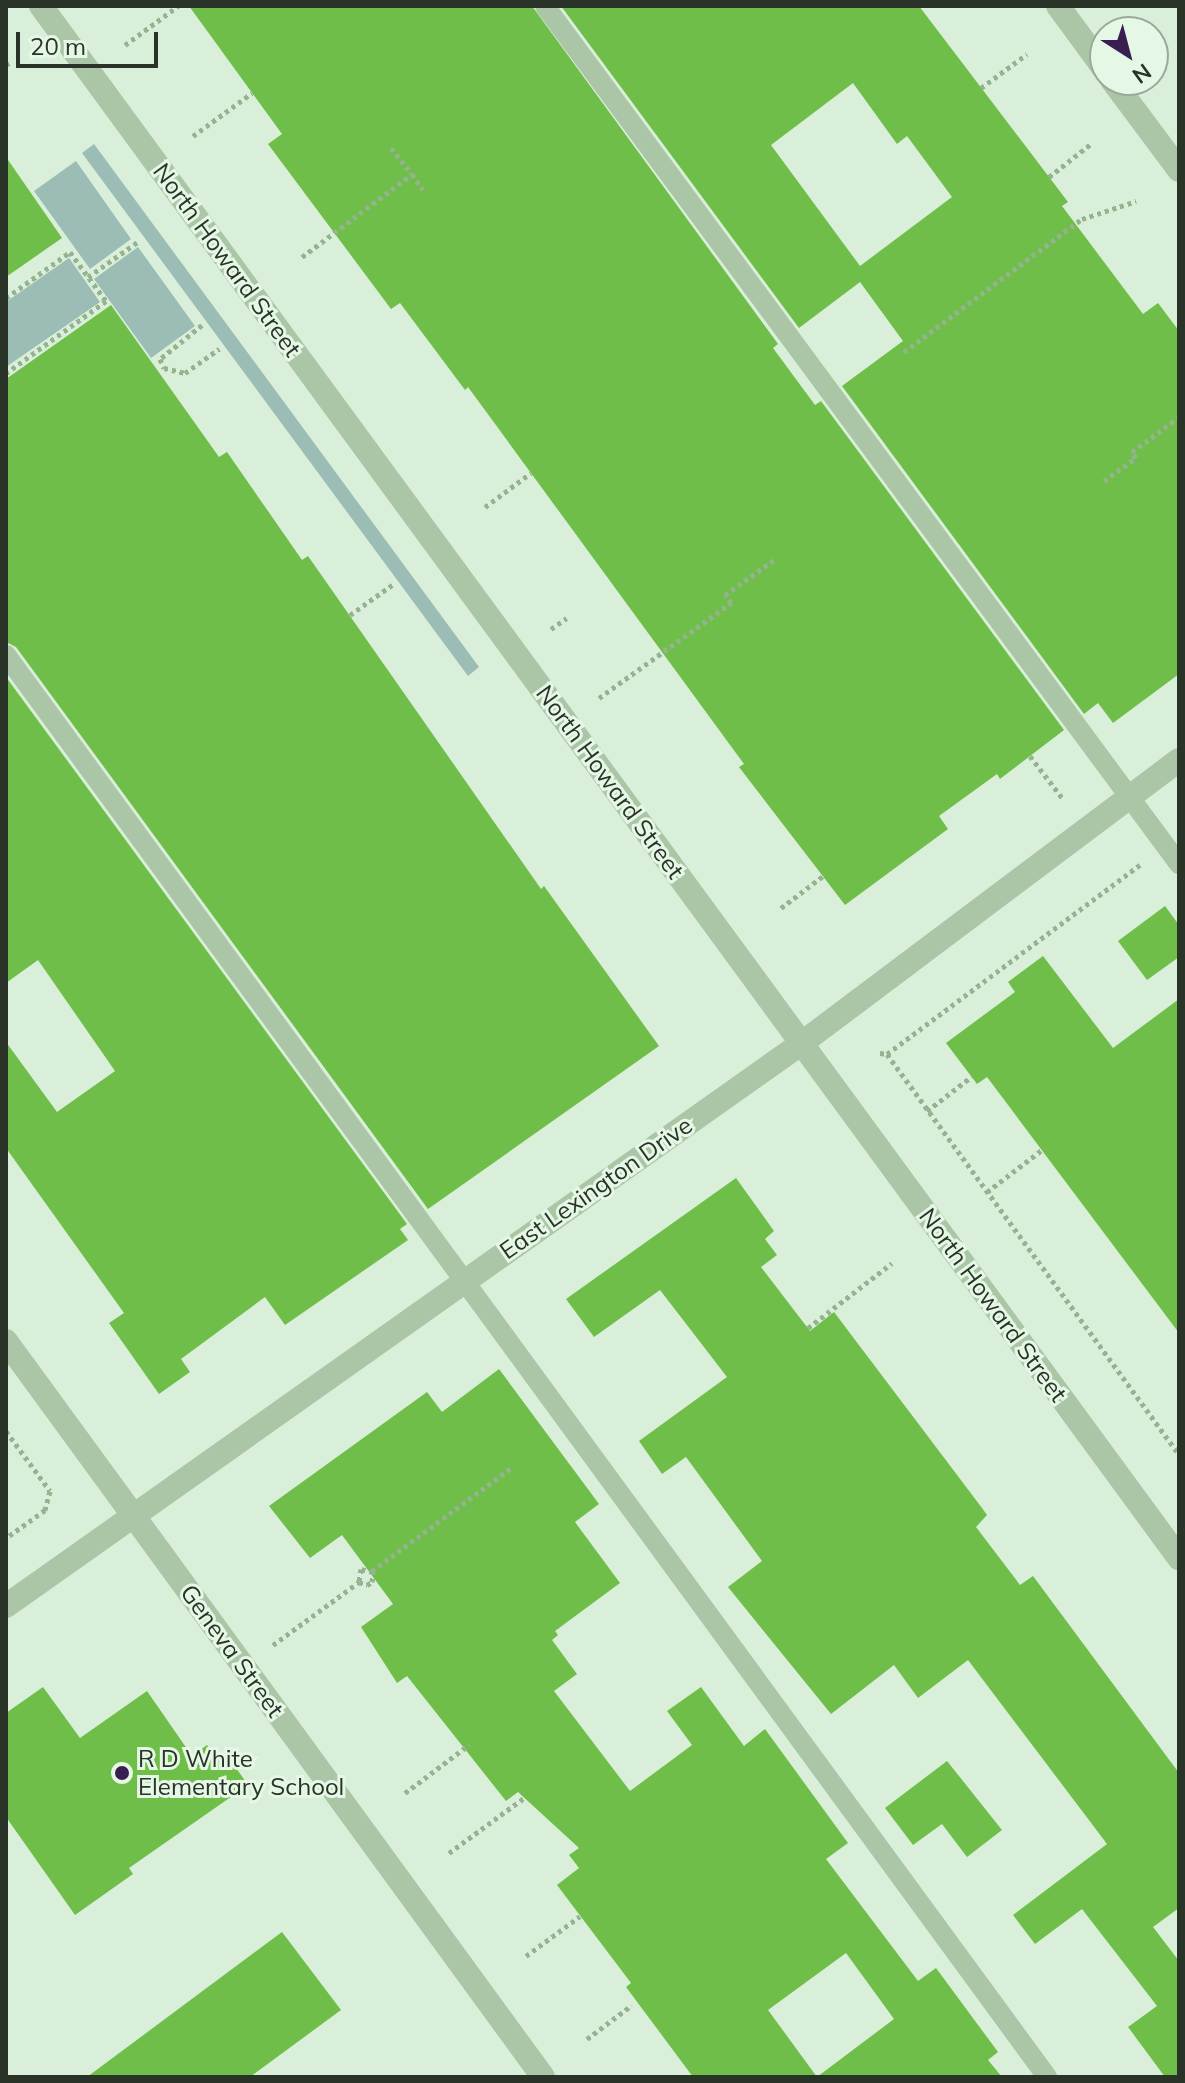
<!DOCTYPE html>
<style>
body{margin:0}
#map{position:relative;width:1185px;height:2083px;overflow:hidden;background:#daefd9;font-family:Mulish,sans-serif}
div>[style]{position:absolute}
.green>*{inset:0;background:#9bbdb5}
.building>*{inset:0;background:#6ebe49}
.path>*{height:5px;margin-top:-2.5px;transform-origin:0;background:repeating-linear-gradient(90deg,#95b291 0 4px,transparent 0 8px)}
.lane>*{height:20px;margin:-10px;padding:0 10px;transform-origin:10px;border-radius:10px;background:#aac6a6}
.street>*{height:24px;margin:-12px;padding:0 12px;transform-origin:12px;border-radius:12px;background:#aac6a6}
.dots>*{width:22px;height:22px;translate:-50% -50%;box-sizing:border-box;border:4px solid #e5f7e5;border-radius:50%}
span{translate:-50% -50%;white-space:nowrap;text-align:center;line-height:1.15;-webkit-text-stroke:6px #e5f7e5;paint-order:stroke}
.street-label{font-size:24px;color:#2a3327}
.poi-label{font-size:24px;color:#2a3327}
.left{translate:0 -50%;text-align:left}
.frame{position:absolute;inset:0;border:8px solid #2a3327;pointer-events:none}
.north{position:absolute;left:1089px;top:16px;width:80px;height:80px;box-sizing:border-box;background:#e5f7e5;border:2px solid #9aa999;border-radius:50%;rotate:144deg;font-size:22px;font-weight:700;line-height:32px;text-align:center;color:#2a3327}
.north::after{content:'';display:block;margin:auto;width:28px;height:36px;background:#391f51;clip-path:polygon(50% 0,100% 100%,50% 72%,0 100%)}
.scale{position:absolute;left:16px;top:32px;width:142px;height:36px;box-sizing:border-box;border:4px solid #2a3327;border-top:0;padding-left:10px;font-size:24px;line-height:28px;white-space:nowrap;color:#2a3327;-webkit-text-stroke:6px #e5f7e5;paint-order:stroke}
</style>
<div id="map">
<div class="green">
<div style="clip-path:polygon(94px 144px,479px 667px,468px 676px,82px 153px)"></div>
<div style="clip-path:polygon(76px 161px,131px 239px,90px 269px,34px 191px)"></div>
<div style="clip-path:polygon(138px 247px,195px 326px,151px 358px,94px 279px)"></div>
<div style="clip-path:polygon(69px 258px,100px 302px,6px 367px,6px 302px)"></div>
</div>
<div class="building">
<div style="clip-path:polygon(189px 6px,532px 6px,778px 344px,773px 348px,815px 405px,821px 401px,1064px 730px,1000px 779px,997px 774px,939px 816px,948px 829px,845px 905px,739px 767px,744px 764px,468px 387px,465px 390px,400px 303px,391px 309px,268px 144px,282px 134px)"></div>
<div style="clip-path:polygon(evenodd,561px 6px,919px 6px,1068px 202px,1062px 206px,1143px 314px,1158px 303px,1179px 331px,1179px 674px,1113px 723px,1098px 703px,1084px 714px,842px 386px,903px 341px,860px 282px,799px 328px,561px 6px,853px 83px,897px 144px,907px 136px,952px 197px,860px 266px,771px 145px,853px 83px)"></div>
<div style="clip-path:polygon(6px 157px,62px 238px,6px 277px)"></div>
<div style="clip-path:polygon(111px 305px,219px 457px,227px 452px,302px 560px,308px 556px,541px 889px,544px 886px,659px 1046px,428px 1209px,16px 647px,6px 642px,6px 379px)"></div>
<div style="clip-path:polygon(6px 677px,407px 1224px,400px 1229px,408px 1240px,285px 1325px,265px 1297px,181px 1359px,190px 1372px,159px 1394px,109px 1323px,124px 1313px,6px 1148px,6px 1042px,57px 1112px,115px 1071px,38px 960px,6px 983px)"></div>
<div style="clip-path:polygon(1165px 906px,1179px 925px,1179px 957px,1147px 980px,1118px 941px)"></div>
<div style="clip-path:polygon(1043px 956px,1113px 1048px,1179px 999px,1179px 1333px,987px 1077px,977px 1084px,946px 1043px,1015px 992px,1008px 982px)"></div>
<div style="clip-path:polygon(736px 1178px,774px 1231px,765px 1239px,777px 1255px,761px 1267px,810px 1331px,834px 1312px,982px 1508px,987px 1515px,976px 1527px,1020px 1585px,1033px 1576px,1179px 1773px,1179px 1908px,1153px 1927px,1179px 1961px,1179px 2077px,1165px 2077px,1128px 2027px,1157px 2006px,1082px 1909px,1035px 1944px,1013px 1915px,1107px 1844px,968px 1660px,918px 1698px,894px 1665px,831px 1714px,728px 1587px,762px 1561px,686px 1457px,662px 1474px,639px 1441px,727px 1377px,660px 1290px,594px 1337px,566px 1299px)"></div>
<div style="clip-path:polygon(evenodd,499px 1369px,599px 1504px,575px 1522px,620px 1583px,555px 1631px,558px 1635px,552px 1640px,577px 1674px,554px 1691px,630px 1791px,692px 1745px,667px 1711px,701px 1687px,744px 1746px,765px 1729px,848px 1843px,826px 1859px,918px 1981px,936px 1968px,998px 2052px,988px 2060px,1002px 2077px,693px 2077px,626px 1987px,631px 1983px,557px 1885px,579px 1868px,569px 1855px,579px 1848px,518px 1792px,506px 1801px,407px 1676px,397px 1683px,361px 1627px,393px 1604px,342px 1535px,310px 1558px,269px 1506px,427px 1392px,442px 1412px,499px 1369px,846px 1953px,894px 2019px,817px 2077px,768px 2010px,846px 1953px)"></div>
<div style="clip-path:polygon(43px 1687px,80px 1738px,147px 1691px,192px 1756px,207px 1745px,218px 1760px,227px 1755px,248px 1785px,129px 1868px,133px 1874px,75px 1915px,6px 1817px,6px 1713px)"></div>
<div style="clip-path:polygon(947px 1761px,1002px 1830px,967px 1857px,942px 1824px,913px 1845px,885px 1808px)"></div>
<div style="clip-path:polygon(282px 1932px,341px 2010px,250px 2077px,87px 2077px)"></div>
</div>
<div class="path">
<div style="left:125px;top:45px;width:66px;rotate:-36.3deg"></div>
<div style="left:6px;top:65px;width:4px;rotate:-34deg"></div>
<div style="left:981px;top:88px;width:57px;rotate:-36.5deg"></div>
<div style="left:193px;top:136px;width:73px;rotate:-36.1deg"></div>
<div style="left:391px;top:148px;width:33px;rotate:51deg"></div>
<div style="left:1049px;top:177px;width:55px;rotate:-38.3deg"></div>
<div style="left:302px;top:257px;width:138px;rotate:-37deg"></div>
<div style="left:412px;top:174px;width:19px;rotate:55deg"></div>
<div style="left:88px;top:277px;width:62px;rotate:-35.2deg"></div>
<div style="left:6px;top:298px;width:79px;rotate:-35.7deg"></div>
<div style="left:70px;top:252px;width:61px;rotate:53.7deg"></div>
<div style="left:106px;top:301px;width:123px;rotate:144.2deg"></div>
<div style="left:202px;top:325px;width:54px;rotate:141deg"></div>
<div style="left:160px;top:359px;width:10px;rotate:66deg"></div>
<div style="left:164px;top:368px;width:22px;rotate:13deg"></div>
<div style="left:185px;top:373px;width:42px;rotate:-35.2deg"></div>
<div style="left:904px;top:352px;width:222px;rotate:-36.8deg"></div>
<div style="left:1082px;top:219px;width:57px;rotate:-18.4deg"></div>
<div style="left:1104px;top:481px;width:39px;rotate:-36deg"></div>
<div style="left:1136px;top:458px;width:7px;rotate:-124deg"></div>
<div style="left:1132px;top:452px;width:59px;rotate:-36.7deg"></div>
<div style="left:485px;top:507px;width:57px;rotate:-36.5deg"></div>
<div style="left:350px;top:615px;width:52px;rotate:-35.5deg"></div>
<div style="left:551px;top:629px;width:19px;rotate:-35deg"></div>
<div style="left:599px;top:698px;width:163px;rotate:-35.7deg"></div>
<div style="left:731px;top:603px;width:10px;rotate:-127deg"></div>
<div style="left:725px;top:595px;width:60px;rotate:-35.5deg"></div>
<div style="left:1030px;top:756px;width:54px;rotate:52.5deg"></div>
<div style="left:781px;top:908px;width:53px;rotate:-37.3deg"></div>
<div style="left:880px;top:1053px;width:7px;rotate:8deg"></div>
<div style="left:887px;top:1054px;width:495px;rotate:53.9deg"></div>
<div style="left:887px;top:1054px;width:316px;rotate:-36.8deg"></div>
<div style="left:927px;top:1111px;width:56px;rotate:-37.7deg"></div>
<div style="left:987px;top:1192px;width:71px;rotate:-37.5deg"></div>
<div style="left:808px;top:1328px;width:106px;rotate:-37.7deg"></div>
<div style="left:6px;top:1431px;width:74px;rotate:53.7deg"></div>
<div style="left:50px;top:1491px;width:20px;rotate:105deg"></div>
<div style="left:45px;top:1510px;width:48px;rotate:144.3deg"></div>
<div style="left:372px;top:1571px;width:173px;rotate:-36.5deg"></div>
<div style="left:273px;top:1645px;width:107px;rotate:-36.2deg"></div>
<div style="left:359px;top:1582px;width:9px;rotate:21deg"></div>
<div style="left:367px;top:1585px;width:6px;rotate:-31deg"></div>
<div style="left:372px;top:1582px;width:10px;rotate:-84deg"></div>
<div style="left:373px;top:1572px;width:12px;rotate:-166deg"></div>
<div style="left:361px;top:1569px;width:13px;rotate:99deg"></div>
<div style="left:405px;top:1793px;width:81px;rotate:-37deg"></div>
<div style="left:449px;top:1853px;width:93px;rotate:-36.3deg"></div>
<div style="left:526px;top:1956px;width:67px;rotate:-36.5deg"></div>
<div style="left:587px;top:2039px;width:56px;rotate:-37.1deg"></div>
</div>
<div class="lane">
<div style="left:545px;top:6px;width:1067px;rotate:53.54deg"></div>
<div style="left:6px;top:655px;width:1762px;rotate:53.79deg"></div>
</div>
<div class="street">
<div style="left:41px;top:6px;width:1925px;rotate:53.75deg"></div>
<div style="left:1058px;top:6px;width:79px;rotate:53.7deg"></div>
<div style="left:1112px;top:80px;width:112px;rotate:53.3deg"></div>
<div style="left:6px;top:1341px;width:911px;rotate:53.88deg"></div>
<div style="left:6px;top:1606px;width:975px;rotate:-35.27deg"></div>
<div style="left:802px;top:1043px;width:471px;rotate:-36.9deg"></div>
</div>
<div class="dots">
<div style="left:122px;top:1773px;background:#391f51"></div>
</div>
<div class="street-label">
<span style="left:227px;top:260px;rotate:54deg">North Howard Street</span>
<span style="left:610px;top:782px;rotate:54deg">North Howard Street</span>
<span style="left:596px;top:1188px;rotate:-35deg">East Lexington Drive</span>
<span style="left:993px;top:1305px;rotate:54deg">North Howard Street</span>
<span style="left:232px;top:1651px;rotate:54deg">Geneva Street</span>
</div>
<div class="poi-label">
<span class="left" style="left:138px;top:1773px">R D White<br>Elementary School</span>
</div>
<div class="frame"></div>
<div class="north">N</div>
<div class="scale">20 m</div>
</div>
